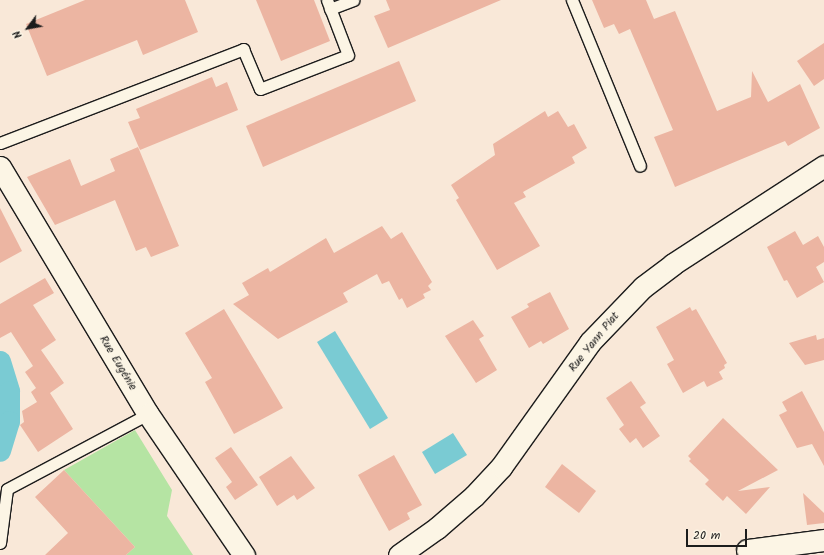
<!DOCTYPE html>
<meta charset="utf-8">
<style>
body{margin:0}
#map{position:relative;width:824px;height:555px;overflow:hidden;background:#f9e8d8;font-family:Kalam,sans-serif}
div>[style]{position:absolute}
.green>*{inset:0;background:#b5e4a3}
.water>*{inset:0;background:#7acbd3}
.canal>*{height:21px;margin:-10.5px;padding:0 10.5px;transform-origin:10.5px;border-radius:10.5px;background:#7acbd3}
.building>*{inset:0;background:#ecb5a2}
.roads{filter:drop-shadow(1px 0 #1c1c1c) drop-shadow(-1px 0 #1c1c1c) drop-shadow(0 1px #1c1c1c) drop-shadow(0 -1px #1c1c1c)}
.lane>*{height:11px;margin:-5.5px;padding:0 5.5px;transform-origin:5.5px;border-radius:5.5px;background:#fcf5e5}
.street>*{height:21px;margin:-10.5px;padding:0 10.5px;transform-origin:10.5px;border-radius:10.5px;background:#fcf5e5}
span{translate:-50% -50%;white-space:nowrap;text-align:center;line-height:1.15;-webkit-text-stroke:3px #fcf5e5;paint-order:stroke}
.street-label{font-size:12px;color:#1c1c1c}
.north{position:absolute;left:8px;top:8px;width:40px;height:40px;-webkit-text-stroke:3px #fcf5e5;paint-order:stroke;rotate:238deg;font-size:11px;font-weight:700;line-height:16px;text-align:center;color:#1c1c1c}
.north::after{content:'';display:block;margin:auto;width:14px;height:18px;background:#1c1c1c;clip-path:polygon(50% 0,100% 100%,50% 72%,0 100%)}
.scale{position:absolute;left:686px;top:529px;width:61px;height:18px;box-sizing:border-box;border:2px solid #1c1c1c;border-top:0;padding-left:5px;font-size:12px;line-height:14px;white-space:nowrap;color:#1c1c1c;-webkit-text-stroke:3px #fcf5e5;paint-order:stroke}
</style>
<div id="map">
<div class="green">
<div style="clip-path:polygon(135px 430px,172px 490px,167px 516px,193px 555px,126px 555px,135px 547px,64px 470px)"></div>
</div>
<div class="water">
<div style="clip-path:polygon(335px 331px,388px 418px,370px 429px,317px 342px)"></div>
<div style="clip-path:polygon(453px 433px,467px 455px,435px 474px,422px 452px)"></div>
</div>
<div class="canal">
<div style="left:0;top:361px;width:31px;rotate:73deg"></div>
<div style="left:9px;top:391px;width:30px;rotate:90deg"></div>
<div style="left:9px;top:421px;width:31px;rotate:107deg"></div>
</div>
<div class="building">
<div style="clip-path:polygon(85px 0,185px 0,198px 32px,143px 55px,137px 40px,47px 76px,26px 24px)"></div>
<div style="clip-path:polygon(256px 0,314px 0,330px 41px,281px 61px)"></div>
<div style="clip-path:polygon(386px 0,501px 0,388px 48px,374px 16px,390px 10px)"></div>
<div style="clip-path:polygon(592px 0,646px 0,654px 19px,675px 11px,717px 111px,751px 97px,752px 71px,768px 102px,800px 84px,820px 128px,788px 146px,785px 141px,675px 187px,654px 137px,673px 130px,630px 29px,619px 34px,614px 24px,604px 28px)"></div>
<div style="clip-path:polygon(824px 43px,824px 79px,814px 86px,797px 61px)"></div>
<div style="clip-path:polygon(399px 61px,416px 101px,263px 167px,246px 126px)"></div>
<div style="clip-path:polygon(212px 77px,216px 87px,227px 82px,238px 110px,140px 150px,128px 122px,140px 118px,136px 109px)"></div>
<div style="clip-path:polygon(545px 111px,548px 117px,558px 111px,568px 127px,574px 124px,587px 148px,572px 157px,575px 163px,523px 192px,526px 197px,514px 203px,540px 246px,497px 270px,456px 200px,459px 198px,451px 185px,495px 155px,493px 144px)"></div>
<div style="clip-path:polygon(138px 147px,179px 246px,151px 257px,146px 247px,136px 251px,115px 200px,55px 225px,27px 177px,70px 159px,81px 186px,115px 171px,110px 159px)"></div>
<div style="clip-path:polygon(0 208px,22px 251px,0 263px)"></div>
<div style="clip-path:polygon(382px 226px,391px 239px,402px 232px,432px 282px,428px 286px,431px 290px,423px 294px,425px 298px,407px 308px,402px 298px,399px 300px,389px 281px,382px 284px,377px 274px,343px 293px,348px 302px,278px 339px,233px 304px,249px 295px,242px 283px,268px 268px,270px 272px,326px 238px,334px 253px)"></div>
<div style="clip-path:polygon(795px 231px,803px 245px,818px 236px,824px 247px,824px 262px,816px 267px,824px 282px,797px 298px,787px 280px,784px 281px,767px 247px)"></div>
<div style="clip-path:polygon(45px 278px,54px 293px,33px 305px,56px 340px,41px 350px,64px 383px,50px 393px,73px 429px,38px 452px,20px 425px,24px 422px,22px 411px,37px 402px,31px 392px,36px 388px,25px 372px,33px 366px,11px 332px,0 338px,0 304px)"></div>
<div style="clip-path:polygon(550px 292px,569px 329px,543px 344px,541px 341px,529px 348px,511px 317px,529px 307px,527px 304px)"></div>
<div style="clip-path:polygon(690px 307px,692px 311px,696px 309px,727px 363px,724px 365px,725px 368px,719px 372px,723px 379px,707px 387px,704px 381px,683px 393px,667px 364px,674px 360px,656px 327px)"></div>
<div style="clip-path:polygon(224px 309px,283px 408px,234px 434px,205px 382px,212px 378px,185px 333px)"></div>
<div style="clip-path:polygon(473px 320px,484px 336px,479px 339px,497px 370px,476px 383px,445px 336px)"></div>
<div style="clip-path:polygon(816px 335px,817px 340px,824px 338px,824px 360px,805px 365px,789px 343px)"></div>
<div style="clip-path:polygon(631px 381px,646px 403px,640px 407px,660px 436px,643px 448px,636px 438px,630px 443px,619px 429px,624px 425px,606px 398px)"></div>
<div style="clip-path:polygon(802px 391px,824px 432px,824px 466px,812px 444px,797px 448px,779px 415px,787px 411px,782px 402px)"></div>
<div style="clip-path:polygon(723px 418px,778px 470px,738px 491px,770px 487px,746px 514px,727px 496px,723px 501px,705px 484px,709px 480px,689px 461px,691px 459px,688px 456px)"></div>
<div style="clip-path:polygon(231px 447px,258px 485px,235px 500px,226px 487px,232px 482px,215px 458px)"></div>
<div style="clip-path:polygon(394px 455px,422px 505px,407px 513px,410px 519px,389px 531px,358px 475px)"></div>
<div style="clip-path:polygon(291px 456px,315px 488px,297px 500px,294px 495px,277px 506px,259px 477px)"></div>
<div style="clip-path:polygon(562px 464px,596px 491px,579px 513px,545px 487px)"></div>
<div style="clip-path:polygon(64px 470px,135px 547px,126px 555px,45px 555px,68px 533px,35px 497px)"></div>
<div style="clip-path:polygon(803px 493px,824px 513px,824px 523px,807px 525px)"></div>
</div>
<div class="roads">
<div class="lane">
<div style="left:572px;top:0;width:179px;rotate:67.7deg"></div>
<div style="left:330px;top:9px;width:25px;rotate:-21deg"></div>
<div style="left:0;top:143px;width:261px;rotate:-21.1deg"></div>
<div style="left:243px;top:49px;width:43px;rotate:67deg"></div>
<div style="left:260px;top:89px;width:94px;rotate:-21.1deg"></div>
<div style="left:348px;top:55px;width:59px;rotate:-110.9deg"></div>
<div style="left:0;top:543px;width:54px;rotate:-82.6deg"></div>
<div style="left:7px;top:489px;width:160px;rotate:-28deg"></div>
</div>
<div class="street">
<div style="left:0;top:167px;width:288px;rotate:59.1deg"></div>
<div style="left:148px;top:414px;width:171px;rotate:55.8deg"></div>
<div style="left:747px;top:550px;width:78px;rotate:-7.4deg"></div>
<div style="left:399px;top:555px;width:47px;rotate:-35.4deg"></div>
<div style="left:437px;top:528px;width:49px;rotate:-40.9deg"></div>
<div style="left:474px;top:496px;width:40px;rotate:-47deg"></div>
<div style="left:501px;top:467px;width:153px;rotate:-54.5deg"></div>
<div style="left:590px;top:342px;width:76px;rotate:-46.1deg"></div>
<div style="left:643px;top:287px;width:38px;rotate:-37deg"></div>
<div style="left:673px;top:264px;width:180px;rotate:-33deg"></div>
</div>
</div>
<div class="street-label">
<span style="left:594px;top:342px;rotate:-51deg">Rue Yann Piat</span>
<span style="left:118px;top:363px;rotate:59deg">Rue Eugénie</span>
</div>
<div class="north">N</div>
<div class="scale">20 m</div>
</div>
